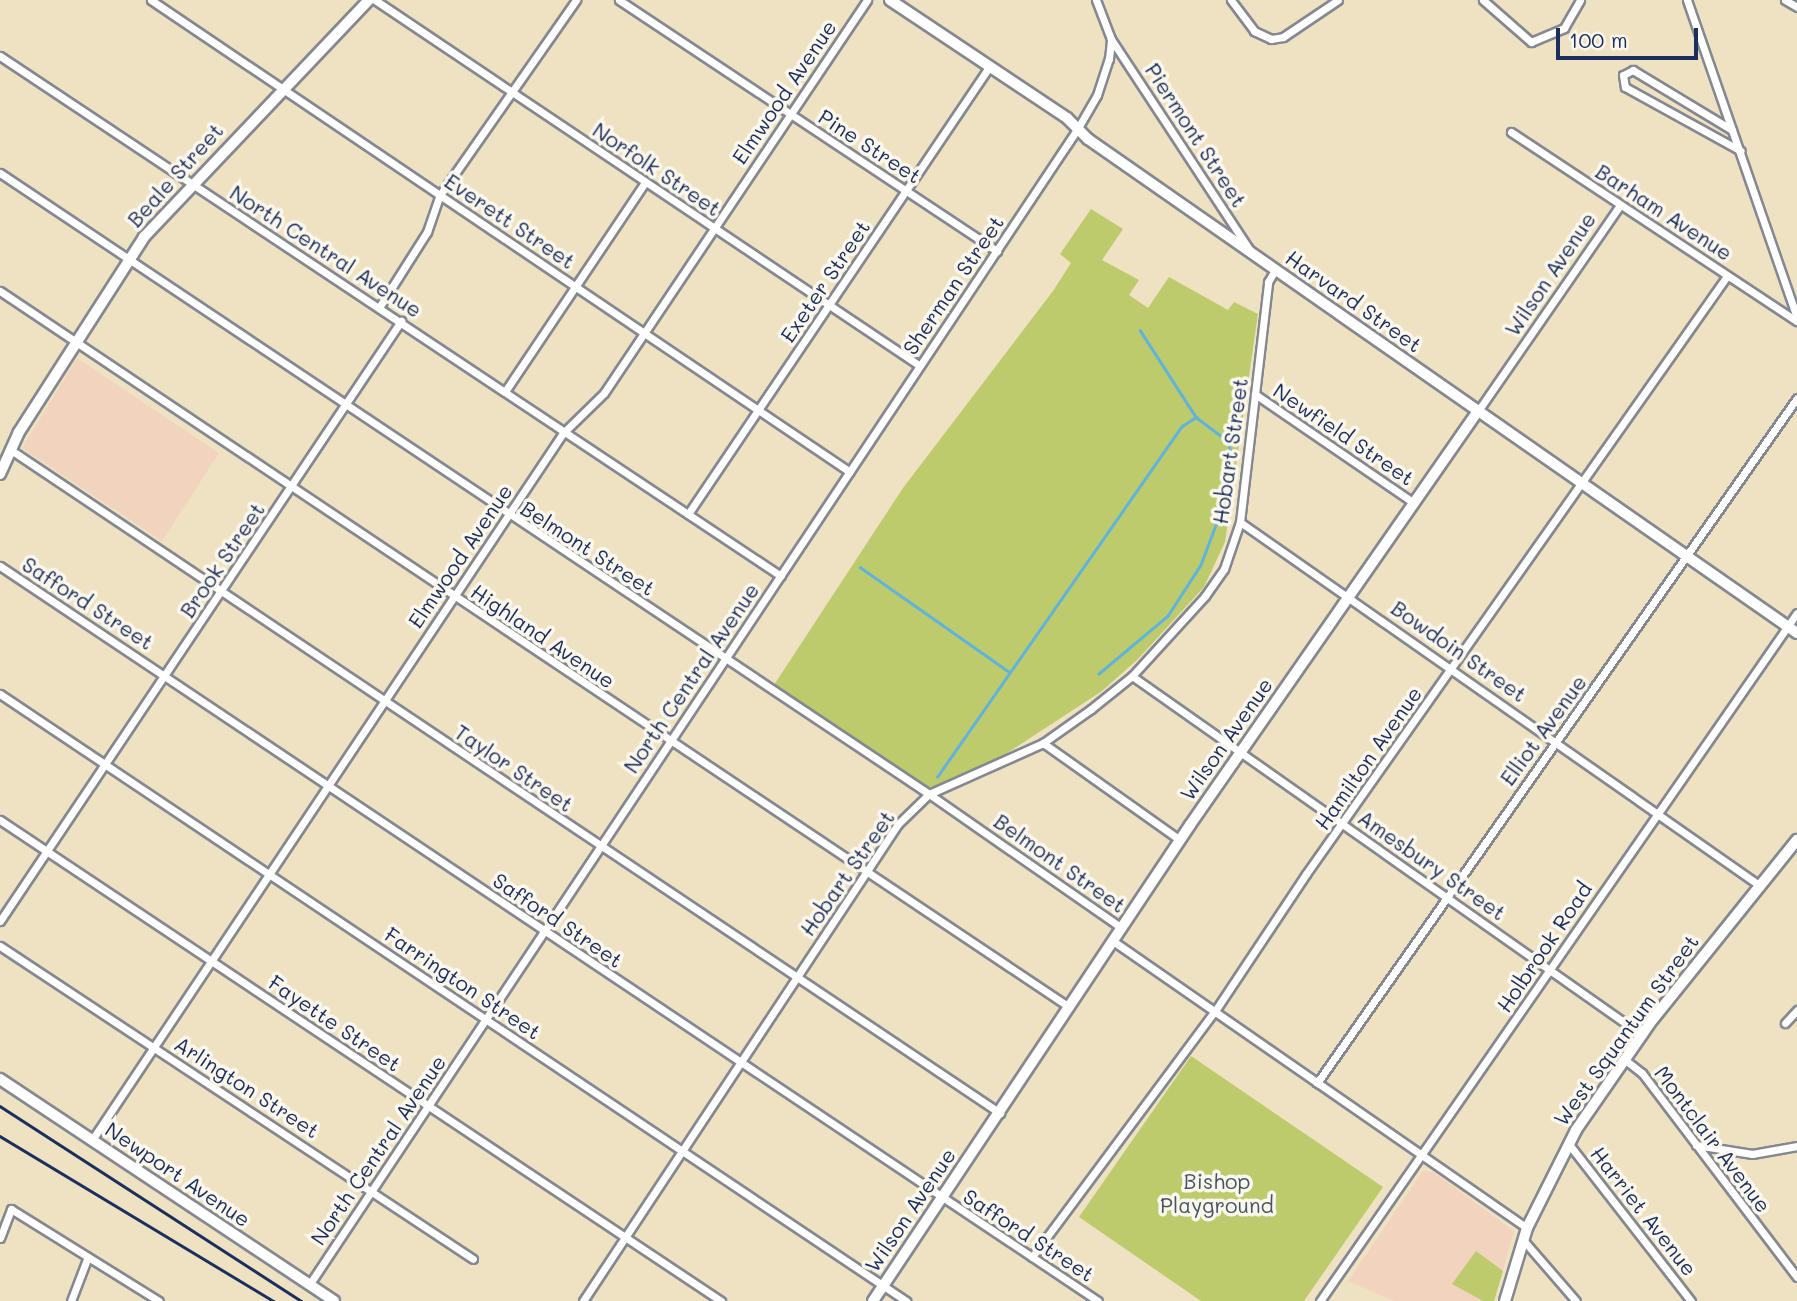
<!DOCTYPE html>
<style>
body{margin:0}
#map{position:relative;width:1797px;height:1301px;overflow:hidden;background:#eee2c2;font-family:Mali,sans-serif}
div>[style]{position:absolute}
.built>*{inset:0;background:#f2d4be}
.green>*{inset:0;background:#bdcb6d}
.stream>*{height:2.5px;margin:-1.25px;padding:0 1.25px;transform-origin:1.25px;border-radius:1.25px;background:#60b3db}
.roads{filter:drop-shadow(2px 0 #848890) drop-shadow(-2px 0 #848890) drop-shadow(0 2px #848890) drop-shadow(0 -2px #848890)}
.minor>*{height:7px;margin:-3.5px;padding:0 3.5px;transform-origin:3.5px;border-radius:3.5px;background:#fff}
.tertiary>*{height:10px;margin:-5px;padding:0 5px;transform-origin:5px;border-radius:5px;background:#fff}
.secondary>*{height:10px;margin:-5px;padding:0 5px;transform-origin:5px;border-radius:5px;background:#fff}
.rail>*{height:2.5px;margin:-1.25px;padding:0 1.25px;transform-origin:1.25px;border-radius:1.25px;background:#1b2f5e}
span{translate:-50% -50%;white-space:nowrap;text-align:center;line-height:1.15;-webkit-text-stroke:7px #fbf7ec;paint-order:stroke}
.street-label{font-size:21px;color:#1b2f5e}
.park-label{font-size:21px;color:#445662}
.scale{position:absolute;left:1556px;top:28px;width:142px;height:32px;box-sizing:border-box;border:4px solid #1b2f5e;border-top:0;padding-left:9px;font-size:21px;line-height:24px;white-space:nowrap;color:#1b2f5e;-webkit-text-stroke:5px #fbf7ec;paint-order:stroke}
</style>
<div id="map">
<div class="built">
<div style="clip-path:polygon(77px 358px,219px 453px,162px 541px,22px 448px)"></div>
<div style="clip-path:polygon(1423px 1171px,1433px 1172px,1514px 1231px,1494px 1301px,1394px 1301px,1348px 1281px)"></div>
</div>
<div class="green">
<div style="clip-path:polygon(1091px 209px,1123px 229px,1102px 260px,1139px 280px,1129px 295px,1148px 308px,1169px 277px,1228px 310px,1234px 302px,1258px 314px,1225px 542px,1204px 587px,1138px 659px,1102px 691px,998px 759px,938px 786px,920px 788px,772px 688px,903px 488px,1053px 291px,1071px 263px,1060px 254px)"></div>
<div style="clip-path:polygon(1191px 1056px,1383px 1187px,1304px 1301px,1201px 1301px,1079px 1217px)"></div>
<div style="clip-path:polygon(1476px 1251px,1503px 1271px,1494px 1301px,1483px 1301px,1452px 1284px)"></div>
</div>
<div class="stream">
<div style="left:1140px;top:330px;width:103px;rotate:57.2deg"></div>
<div style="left:860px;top:567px;width:181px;rotate:35.1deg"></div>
<div style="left:937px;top:777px;width:428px;rotate:-55.1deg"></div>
<div style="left:1182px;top:426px;width:17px;rotate:-33deg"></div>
<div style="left:1196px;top:417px;width:41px;rotate:37.1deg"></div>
<div style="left:1229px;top:442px;width:15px;rotate:82deg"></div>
<div style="left:1231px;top:457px;width:48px;rotate:98.5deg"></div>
<div style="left:1224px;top:504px;width:65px;rotate:110.7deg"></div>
<div style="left:1201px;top:565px;width:61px;rotate:122.9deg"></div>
<div style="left:1168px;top:616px;width:90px;rotate:140deg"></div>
</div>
<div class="roads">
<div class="minor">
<div style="left:151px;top:0;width:843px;rotate:34.03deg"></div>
<div style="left:375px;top:0;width:656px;rotate:33.88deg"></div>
<div style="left:619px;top:0;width:454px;rotate:33.6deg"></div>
<div style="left:1231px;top:0;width:39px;rotate:53deg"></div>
<div style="left:1254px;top:31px;width:19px;rotate:25deg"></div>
<div style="left:1271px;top:39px;width:12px;rotate:-9deg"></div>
<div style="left:1283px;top:37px;width:66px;rotate:-33.9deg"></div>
<div style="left:1483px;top:0;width:64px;rotate:41.2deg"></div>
<div style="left:1531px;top:42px;width:36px;rotate:-23deg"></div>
<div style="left:1564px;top:28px;width:32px;rotate:-60deg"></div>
<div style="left:1687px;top:0;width:336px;rotate:70.9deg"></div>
<div style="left:1785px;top:0;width:14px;rotate:30deg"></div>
<div style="left:1111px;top:39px;width:251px;rotate:56.7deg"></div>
<div style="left:0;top:56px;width:938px;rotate:33.66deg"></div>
<div style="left:1732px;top:130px;width:116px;rotate:-148.8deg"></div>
<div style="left:1633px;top:70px;width:11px;rotate:153deg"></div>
<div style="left:1623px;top:75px;width:12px;rotate:81deg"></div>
<div style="left:1625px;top:87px;width:132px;rotate:28.9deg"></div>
<div style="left:1511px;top:132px;width:343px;rotate:33.5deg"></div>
<div style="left:0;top:173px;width:1117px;rotate:33.76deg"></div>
<div style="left:929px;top:794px;width:235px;rotate:34.8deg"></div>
<div style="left:0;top:291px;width:1287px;rotate:33.81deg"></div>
<div style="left:380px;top:306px;width:88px;rotate:-57.6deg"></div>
<div style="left:427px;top:232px;width:39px;rotate:-71deg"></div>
<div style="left:440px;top:195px;width:238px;rotate:-55.1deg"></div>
<div style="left:506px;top:390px;width:250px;rotate:-56.2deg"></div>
<div style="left:1255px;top:394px;width:193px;rotate:34.4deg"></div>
<div style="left:1478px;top:411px;width:250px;rotate:-55.4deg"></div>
<div style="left:11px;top:450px;width:1191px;rotate:33.84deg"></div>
<div style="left:688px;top:514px;width:539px;rotate:-56.04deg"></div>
<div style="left:1240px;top:522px;width:633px;rotate:34.97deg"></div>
<div style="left:0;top:566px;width:1321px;rotate:33.8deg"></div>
<div style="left:1132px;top:676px;width:624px;rotate:35.14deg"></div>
<div style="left:0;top:694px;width:1091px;rotate:33.82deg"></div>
<div style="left:1043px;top:743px;width:168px;rotate:35.3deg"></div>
<div style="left:0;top:820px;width:867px;rotate:33.71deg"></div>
<div style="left:0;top:921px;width:722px;rotate:-56.24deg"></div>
<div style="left:1113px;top:941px;width:504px;rotate:34.73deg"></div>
<div style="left:0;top:946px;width:567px;rotate:33.49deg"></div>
<div style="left:1785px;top:1023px;width:18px;rotate:-47deg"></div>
<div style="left:1624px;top:1059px;width:23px;rotate:38deg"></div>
<div style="left:1642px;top:1073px;width:256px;rotate:52.8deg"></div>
<div style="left:1317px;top:1083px;width:836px;rotate:-54.98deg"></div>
<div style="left:92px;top:1140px;width:850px;rotate:-56.33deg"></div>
<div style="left:563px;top:433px;width:57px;rotate:-44.3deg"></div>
<div style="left:604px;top:393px;width:473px;rotate:-56.2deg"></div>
<div style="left:1568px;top:1143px;width:200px;rotate:52.1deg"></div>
<div style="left:1696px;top:1145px;width:57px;rotate:9.1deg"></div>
<div style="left:1752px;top:1154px;width:46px;rotate:-10.1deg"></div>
<div style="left:0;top:1238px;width:31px;rotate:-69deg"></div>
<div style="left:11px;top:1209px;width:174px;rotate:31.9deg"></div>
<div style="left:1524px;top:1241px;width:79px;rotate:49.1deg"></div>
<div style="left:1032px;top:1257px;width:307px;rotate:-53.4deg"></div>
<div style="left:1215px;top:1011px;width:164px;rotate:-56.4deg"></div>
<div style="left:1306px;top:874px;width:731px;rotate:-54.85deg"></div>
<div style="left:309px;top:1285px;width:1389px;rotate:-56.39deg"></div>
<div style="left:1078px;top:128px;width:38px;rotate:-60deg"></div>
<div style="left:1097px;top:95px;width:38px;rotate:-72deg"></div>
<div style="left:1109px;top:59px;width:20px;rotate:-84deg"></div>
<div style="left:1111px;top:39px;width:42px;rotate:-111deg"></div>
<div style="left:71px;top:1301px;width:45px;rotate:-69.1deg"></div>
<div style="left:583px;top:1301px;width:572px;rotate:-56.56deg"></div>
<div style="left:898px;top:824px;width:43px;rotate:-44.1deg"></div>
<div style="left:929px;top:794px;width:125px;rotate:-24.1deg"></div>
<div style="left:1043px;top:743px;width:59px;rotate:-35.3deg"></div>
<div style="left:1091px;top:709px;width:53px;rotate:-38.8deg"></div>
<div style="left:1132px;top:676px;width:108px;rotate:-47.6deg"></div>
<div style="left:1205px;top:596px;width:33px;rotate:-55deg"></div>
<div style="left:1224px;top:569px;width:50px;rotate:-71.2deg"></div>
<div style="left:1240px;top:522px;width:242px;rotate:-83.3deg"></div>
<div style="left:1268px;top:282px;width:14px;rotate:-60deg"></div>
<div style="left:1320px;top:1301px;width:837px;rotate:-55.27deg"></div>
</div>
<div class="tertiary">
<div style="left:890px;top:0;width:213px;rotate:33.7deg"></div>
<div style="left:1067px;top:118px;width:30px;rotate:45deg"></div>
<div style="left:1088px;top:139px;width:864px;rotate:34.87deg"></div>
<div style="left:873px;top:1301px;width:572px;rotate:-56.34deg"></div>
<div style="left:1190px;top:825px;width:504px;rotate:-55.18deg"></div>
</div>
<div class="secondary">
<div style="left:0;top:474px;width:46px;rotate:-65.7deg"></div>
<div style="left:19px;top:432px;width:232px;rotate:-57.3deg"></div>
<div style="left:144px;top:237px;width:327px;rotate:-46.5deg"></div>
<div style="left:0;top:1079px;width:401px;rotate:33.6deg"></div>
<div style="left:1505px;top:1301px;width:76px;rotate:-73.2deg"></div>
<div style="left:1527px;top:1228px;width:110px;rotate:-63.4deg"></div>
<div style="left:1576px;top:1130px;width:135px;rotate:-55.3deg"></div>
<div style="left:1653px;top:1019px;width:230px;rotate:-51.2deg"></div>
</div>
</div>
<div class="rail">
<div style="left:0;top:1106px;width:359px;rotate:32.9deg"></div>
<div style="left:0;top:1136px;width:320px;rotate:31.1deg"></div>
</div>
<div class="street-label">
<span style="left:784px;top:92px;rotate:-56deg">Elmwood Avenue</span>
<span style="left:1196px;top:135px;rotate:57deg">Piermont Street</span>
<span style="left:870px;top:146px;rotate:33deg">Pine Street</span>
<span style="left:657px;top:169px;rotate:34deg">Norfolk Street</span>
<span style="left:175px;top:175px;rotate:-48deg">Beale Street</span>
<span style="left:1664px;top:212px;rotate:33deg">Barham Avenue</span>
<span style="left:510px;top:221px;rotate:34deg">Everett Street</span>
<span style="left:326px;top:251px;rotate:33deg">North Central Avenue</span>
<span style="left:1550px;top:274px;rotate:-56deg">Wilson Avenue</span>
<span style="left:825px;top:281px;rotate:-56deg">Exeter Street</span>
<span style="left:953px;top:285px;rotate:-56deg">Sherman Street</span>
<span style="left:1354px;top:301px;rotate:35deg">Harvard Street</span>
<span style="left:1344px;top:434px;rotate:34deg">Newfield Street</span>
<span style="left:1230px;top:451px;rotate:-82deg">Hobart Street</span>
<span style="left:588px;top:548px;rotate:33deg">Belmont Street</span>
<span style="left:460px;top:556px;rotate:-56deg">Elmwood Avenue</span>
<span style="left:222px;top:560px;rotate:-56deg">Brook Street</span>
<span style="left:88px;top:603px;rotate:33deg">Safford Street</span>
<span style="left:543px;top:636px;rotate:34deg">Highland Avenue</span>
<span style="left:1459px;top:651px;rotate:35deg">Bowdoin Street</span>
<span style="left:691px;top:678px;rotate:-56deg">North Central Avenue</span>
<span style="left:1543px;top:730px;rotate:-54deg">Elliot Avenue</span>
<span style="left:1226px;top:739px;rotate:-55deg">Wilson Avenue</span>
<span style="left:1368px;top:758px;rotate:-55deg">Hamilton Avenue</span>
<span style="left:514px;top:768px;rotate:34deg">Taylor Street</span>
<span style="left:1060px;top:863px;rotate:35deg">Belmont Street</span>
<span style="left:1432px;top:865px;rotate:35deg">Amesbury Street</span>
<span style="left:847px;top:873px;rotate:-55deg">Hobart Street</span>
<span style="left:558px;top:920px;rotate:34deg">Safford Street</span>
<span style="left:1544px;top:947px;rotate:-56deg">Holbrook Road</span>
<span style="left:463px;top:983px;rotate:34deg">Farrington Street</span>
<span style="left:335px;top:1023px;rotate:34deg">Fayette Street</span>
<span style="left:1626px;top:1030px;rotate:-54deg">West Squantum Street</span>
<span style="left:247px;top:1087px;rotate:33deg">Arlington Street</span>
<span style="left:1713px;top:1139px;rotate:53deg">Montclair Avenue</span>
<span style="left:378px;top:1150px;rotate:-56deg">North Central Avenue</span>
<span style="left:178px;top:1174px;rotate:34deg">Newport Avenue</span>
<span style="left:910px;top:1210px;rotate:-56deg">Wilson Avenue</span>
<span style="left:1644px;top:1211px;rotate:52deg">Harriet Avenue</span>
<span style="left:1029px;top:1235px;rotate:33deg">Safford Street</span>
</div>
<div class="park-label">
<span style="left:1217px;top:1193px">Bishop<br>Playground</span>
</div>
<div class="scale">100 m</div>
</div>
